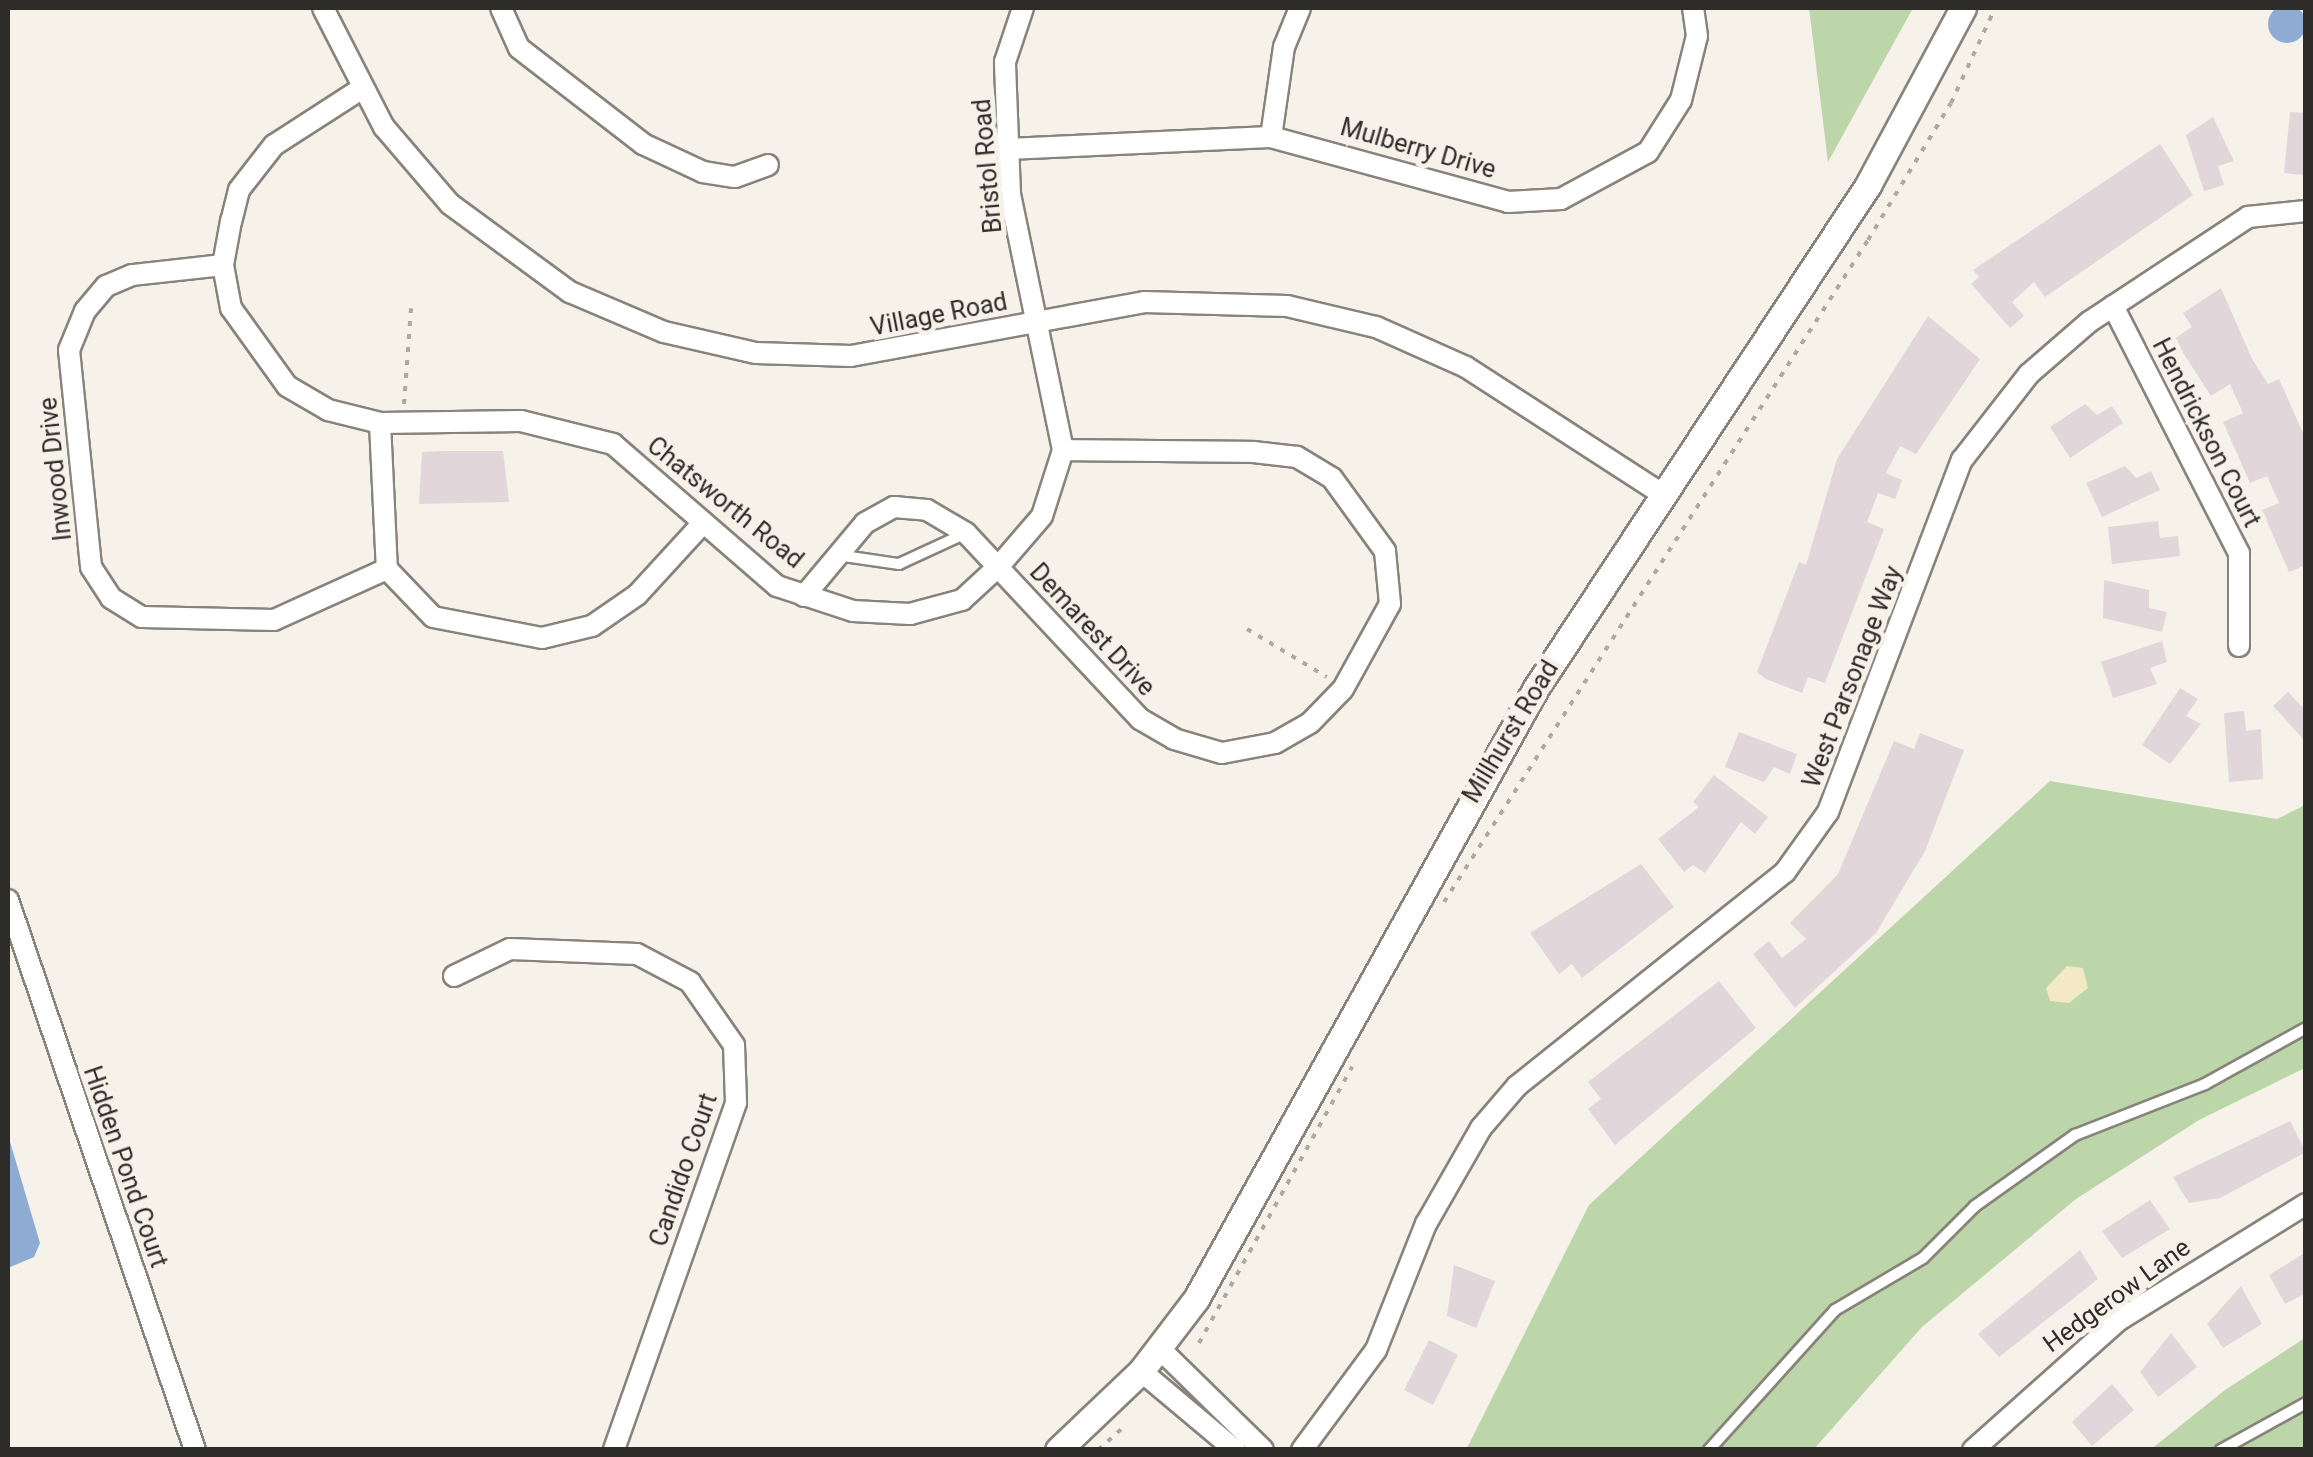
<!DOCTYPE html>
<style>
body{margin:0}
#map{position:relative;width:2313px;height:1457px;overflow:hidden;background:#f7f2e9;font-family:Roboto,sans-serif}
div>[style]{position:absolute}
.green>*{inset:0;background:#bcd5a9}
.sand>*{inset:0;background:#f3e9c4}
.water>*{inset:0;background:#8dabd3}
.round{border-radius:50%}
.building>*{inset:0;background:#e1d6da}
.path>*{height:4px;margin-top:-2px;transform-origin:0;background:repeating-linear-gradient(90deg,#ada9a2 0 5px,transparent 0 13px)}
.roads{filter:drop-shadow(2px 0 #88837b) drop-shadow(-2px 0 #88837b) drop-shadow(0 2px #88837b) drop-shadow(0 -2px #88837b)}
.service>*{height:10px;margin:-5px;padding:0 5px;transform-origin:5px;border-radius:5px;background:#fff}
.minor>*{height:20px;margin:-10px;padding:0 10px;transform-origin:10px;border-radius:10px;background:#fff}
.tertiary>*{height:25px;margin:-12.5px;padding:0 12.5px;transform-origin:12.5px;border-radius:12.5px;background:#fff}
span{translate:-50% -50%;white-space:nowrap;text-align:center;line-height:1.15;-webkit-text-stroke:10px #f7f2e9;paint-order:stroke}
.street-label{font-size:25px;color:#2e2c29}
.frame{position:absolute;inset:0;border:10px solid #2e2c29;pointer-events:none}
</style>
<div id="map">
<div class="green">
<div style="clip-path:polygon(1809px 8px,1913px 8px,1828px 162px)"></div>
<div style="clip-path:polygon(2050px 781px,2277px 819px,2305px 805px,2305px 1068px,2199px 1120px,2076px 1199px,1922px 1327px,1814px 1449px,1466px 1450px,1589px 1205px)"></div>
<div style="clip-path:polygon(2305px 1338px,2305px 1449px,2150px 1450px,2225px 1390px)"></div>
</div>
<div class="sand">
<div style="clip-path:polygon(2067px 966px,2083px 968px,2088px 988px,2069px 1003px,2050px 1001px,2046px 988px)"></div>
</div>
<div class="water">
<div class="round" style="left:2268px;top:5px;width:38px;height:38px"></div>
<div style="clip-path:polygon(8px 1135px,40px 1243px,34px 1257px,8px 1268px)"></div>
</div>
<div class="building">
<div style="clip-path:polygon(2290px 112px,2306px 113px,2304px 175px,2284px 173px)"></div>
<div style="clip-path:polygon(2213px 117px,2234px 161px,2218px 166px,2224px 185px,2204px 191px,2186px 135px)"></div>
<div style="clip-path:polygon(2160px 144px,2193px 195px,2045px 297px,2034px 282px,2012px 302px,2024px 316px,2010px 328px,1971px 284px,1979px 277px,1973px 270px)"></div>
<div style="clip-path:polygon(2221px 288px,2252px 359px,2268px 384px,2279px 379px,2306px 440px,2306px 565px,2289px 572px,2262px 510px,2279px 503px,2267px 476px,2250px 483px,2223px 422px,2243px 413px,2230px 384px,2211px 396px,2174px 339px,2192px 327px,2183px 313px)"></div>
<div style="clip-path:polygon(1928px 316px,1980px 359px,1916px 454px,1900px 446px,1886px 473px,1902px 480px,1895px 499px,1878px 493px,1867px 522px,1884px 529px,1825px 683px,1808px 677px,1802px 693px,1766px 679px,1757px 672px,1799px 562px,1806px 565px,1837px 459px)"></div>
<div style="clip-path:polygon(2085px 404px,2097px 415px,2112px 406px,2123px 423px,2070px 458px,2050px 427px)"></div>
<div style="clip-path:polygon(443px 451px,503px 451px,509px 502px,419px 504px,422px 452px)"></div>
<div style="clip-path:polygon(2125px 466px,2136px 478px,2151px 471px,2160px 490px,2102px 517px,2086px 483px)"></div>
<div style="clip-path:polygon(2158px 521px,2160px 538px,2178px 536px,2180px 556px,2112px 564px,2108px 527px)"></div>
<div style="clip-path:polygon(2104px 580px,2149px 590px,2149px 608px,2167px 612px,2162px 632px,2103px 618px)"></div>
<div style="clip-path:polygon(2162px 641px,2167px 662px,2150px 668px,2157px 684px,2113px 698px,2101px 662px)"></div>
<div style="clip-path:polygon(2180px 688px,2198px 699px,2186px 716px,2201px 724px,2170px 764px,2142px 745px)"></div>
<div style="clip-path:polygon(2288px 692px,2306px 711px,2306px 742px,2273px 706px)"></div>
<div style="clip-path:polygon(2244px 711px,2246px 731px,2261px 729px,2263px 779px,2229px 782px,2224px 713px)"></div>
<div style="clip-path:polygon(1739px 732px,1797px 754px,1790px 774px,1774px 767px,1764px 782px,1725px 767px)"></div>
<div style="clip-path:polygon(1920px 733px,1964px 750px,1925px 851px,1876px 933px,1795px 1008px,1753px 954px,1769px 941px,1782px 958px,1806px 939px,1790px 923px,1838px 874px,1894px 741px,1914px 749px)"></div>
<div style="clip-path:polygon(1714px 775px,1768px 817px,1755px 834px,1741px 822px,1705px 873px,1693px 865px,1684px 872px,1658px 839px,1699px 807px,1693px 802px)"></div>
<div style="clip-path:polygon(1641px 864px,1674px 907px,1582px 978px,1572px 964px,1559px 974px,1530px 933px)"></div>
<div style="clip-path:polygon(1719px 981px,1756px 1028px,1615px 1145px,1588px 1109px,1601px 1099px,1588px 1082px)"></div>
<div style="clip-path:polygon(2290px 1121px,2306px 1152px,2220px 1198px,2189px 1203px,2173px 1177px)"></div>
<div style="clip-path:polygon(2150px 1200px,2170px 1229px,2122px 1258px,2102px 1231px)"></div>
<div style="clip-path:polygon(2080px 1250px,2098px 1279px,1999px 1357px,1978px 1334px)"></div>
<div style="clip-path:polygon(2306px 1252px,2306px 1293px,2285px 1304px,2269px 1275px)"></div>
<div style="clip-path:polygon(1454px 1265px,1495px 1281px,1476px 1328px,1447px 1316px)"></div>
<div style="clip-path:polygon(2241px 1286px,2262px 1324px,2223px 1348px,2207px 1324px)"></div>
<div style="clip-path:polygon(2171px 1333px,2197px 1367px,2158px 1397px,2140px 1372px)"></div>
<div style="clip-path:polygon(1429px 1340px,1458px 1355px,1433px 1405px,1404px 1390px)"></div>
<div style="clip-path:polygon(2112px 1384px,2134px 1410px,2092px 1446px,2072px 1422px)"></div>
</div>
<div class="path">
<div style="left:404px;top:404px;width:96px;rotate:-85.8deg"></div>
<div style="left:1247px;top:629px;width:93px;rotate:31deg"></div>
<div style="left:1444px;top:902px;width:786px;rotate:-57.36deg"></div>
<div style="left:1868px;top:240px;width:160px;rotate:-58.8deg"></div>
<div style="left:1951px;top:103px;width:105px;rotate:-65.1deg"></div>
<div style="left:1199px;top:1343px;width:316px;rotate:-61deg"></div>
<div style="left:1098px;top:1450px;width:36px;rotate:-42deg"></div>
</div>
<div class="roads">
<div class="service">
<div style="left:837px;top:555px;width:63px;rotate:8.3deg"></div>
<div style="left:899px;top:564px;width:74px;rotate:-24.8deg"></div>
<div style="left:1709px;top:1450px;width:188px;rotate:-48deg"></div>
<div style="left:1835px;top:1310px;width:102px;rotate:-30.6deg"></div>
<div style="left:1923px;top:1258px;width:74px;rotate:-45deg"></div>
<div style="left:1975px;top:1206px;width:123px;rotate:-35.4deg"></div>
<div style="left:2075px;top:1135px;width:140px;rotate:-21.4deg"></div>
<div style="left:2205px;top:1084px;width:115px;rotate:-29deg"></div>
<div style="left:2221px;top:1450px;width:97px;rotate:-28.9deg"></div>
</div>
<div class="minor">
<div style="left:323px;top:8px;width:134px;rotate:62.9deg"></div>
<div style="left:384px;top:127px;width:101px;rotate:49.4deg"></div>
<div style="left:450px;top:204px;width:149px;rotate:36.3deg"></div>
<div style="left:570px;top:292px;width:102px;rotate:23.1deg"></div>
<div style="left:664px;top:332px;width:94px;rotate:12.9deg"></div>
<div style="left:756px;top:353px;width:95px;rotate:1.8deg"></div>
<div style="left:851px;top:356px;width:298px;rotate:-10.4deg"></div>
<div style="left:1144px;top:302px;width:143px;rotate:1.6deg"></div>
<div style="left:1287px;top:306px;width:91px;rotate:13.3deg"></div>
<div style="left:1376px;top:327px;width:98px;rotate:24deg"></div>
<div style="left:1466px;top:367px;width:234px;rotate:32.9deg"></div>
<div style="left:501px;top:8px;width:44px;rotate:65.8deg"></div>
<div style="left:519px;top:48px;width:157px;rotate:37.7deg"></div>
<div style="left:643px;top:144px;width:66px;rotate:25deg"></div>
<div style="left:703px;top:172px;width:32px;rotate:9deg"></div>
<div style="left:735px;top:177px;width:35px;rotate:-20deg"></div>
<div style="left:361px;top:89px;width:103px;rotate:147.2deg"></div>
<div style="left:274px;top:145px;width:57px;rotate:127.9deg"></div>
<div style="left:239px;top:190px;width:32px;rotate:104deg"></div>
<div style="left:231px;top:221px;width:45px;rotate:100.3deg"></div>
<div style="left:223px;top:265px;width:44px;rotate:79.5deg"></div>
<div style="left:231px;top:308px;width:96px;rotate:54.3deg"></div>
<div style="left:287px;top:386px;width:48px;rotate:30.3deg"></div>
<div style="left:328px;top:410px;width:54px;rotate:14deg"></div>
<div style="left:380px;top:423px;width:141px;rotate:-0.8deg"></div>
<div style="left:521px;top:421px;width:95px;rotate:14deg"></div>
<div style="left:613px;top:444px;width:217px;rotate:40.9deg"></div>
<div style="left:777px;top:586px;width:80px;rotate:18.2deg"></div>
<div style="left:853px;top:611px;width:57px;rotate:3deg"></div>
<div style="left:910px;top:614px;width:54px;rotate:-15.1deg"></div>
<div style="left:962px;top:600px;width:50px;rotate:-42.6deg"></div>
<div style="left:999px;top:566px;width:66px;rotate:-49.3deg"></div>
<div style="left:1042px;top:516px;width:69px;rotate:-72.3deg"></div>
<div style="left:1063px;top:450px;width:261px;rotate:-101.7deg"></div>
<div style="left:1010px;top:194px;width:132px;rotate:-92.2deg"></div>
<div style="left:1005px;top:62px;width:57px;rotate:-71.6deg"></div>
<div style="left:1271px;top:137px;width:91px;rotate:-81.8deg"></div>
<div style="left:1284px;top:47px;width:42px;rotate:-67.7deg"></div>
<div style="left:1007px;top:149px;width:264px;rotate:-2.6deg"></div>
<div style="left:1271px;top:137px;width:246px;rotate:15.3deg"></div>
<div style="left:1508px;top:202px;width:53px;rotate:-3.2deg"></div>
<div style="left:1561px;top:199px;width:99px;rotate:-28.4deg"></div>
<div style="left:1648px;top:152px;width:62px;rotate:-57.6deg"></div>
<div style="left:1681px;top:100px;width:66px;rotate:-76deg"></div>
<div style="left:1697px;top:36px;width:28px;rotate:-98deg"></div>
<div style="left:223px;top:265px;width:92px;rotate:173.7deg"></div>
<div style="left:132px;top:275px;width:28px;rotate:157deg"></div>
<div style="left:106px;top:286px;width:33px;rotate:130deg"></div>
<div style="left:85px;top:311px;width:42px;rotate:112.3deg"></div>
<div style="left:69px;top:350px;width:218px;rotate:84.2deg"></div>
<div style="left:91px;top:567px;width:37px;rotate:57deg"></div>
<div style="left:111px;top:598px;width:36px;rotate:32deg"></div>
<div style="left:142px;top:617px;width:132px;rotate:1.3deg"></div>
<div style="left:274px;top:620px;width:124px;rotate:-24.3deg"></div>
<div style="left:2113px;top:306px;width:277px;rotate:63deg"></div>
<div style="left:2239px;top:553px;width:93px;rotate:90deg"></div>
<div style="left:380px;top:423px;width:146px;rotate:87.3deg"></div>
<div style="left:387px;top:569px;width:66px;rotate:46.2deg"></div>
<div style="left:433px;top:617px;width:111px;rotate:10.9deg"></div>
<div style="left:542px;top:638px;width:51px;rotate:-13.5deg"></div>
<div style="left:592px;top:626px;width:55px;rotate:-34.6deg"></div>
<div style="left:637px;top:595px;width:98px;rotate:-47.5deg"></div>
<div style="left:804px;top:596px;width:95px;rotate:-50.1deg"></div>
<div style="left:865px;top:523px;width:33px;rotate:-29deg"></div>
<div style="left:894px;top:507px;width:33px;rotate:5deg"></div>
<div style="left:927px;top:510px;width:45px;rotate:30.5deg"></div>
<div style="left:966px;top:533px;width:255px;rotate:46.9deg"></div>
<div style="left:1140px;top:719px;width:39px;rotate:30deg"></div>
<div style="left:1174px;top:739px;width:50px;rotate:16.3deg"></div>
<div style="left:1222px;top:753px;width:54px;rotate:-10.7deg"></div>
<div style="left:1275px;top:743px;width:40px;rotate:-29.7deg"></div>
<div style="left:1310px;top:723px;width:47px;rotate:-45.9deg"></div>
<div style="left:1343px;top:689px;width:97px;rotate:-61.1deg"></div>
<div style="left:1390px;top:604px;width:53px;rotate:-95.4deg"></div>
<div style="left:1385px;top:551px;width:90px;rotate:-126deg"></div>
<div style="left:1332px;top:478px;width:41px;rotate:-149deg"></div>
<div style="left:1297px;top:457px;width:44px;rotate:-173.5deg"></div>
<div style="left:1253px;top:452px;width:190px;rotate:-179.4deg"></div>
<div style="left:8px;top:900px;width:581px;rotate:71.22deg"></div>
<div style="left:454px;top:976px;width:62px;rotate:-25.7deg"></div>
<div style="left:510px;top:949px;width:127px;rotate:2.3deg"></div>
<div style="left:637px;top:954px;width:60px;rotate:27.8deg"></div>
<div style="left:690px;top:982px;width:77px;rotate:55.1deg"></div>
<div style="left:734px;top:1045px;width:58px;rotate:88deg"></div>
<div style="left:736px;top:1103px;width:368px;rotate:109.4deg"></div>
<div style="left:1160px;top:1349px;width:144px;rotate:44.4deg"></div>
<div style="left:1141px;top:1371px;width:123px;rotate:40deg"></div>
<div style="left:1302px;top:1450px;width:124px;rotate:-53.5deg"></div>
<div style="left:1376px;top:1350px;width:136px;rotate:-68.4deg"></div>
<div style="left:1426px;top:1224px;width:111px;rotate:-60.2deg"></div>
<div style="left:1481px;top:1128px;width:55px;rotate:-49.4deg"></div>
<div style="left:1517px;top:1086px;width:343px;rotate:-38.6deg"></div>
<div style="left:1785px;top:872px;width:74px;rotate:-54.4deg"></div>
<div style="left:1828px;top:812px;width:377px;rotate:-69.2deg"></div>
<div style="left:1962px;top:460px;width:109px;rotate:-52.1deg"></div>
<div style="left:2029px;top:374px;width:79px;rotate:-40.9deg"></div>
<div style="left:2089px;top:322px;width:191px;rotate:-33.4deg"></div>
<div style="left:2248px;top:217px;width:58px;rotate:-5.9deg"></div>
<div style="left:1973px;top:1450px;width:195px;rotate:-41.7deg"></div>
<div style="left:2119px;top:1320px;width:220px;rotate:-31.8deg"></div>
</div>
<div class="tertiary">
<div style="left:1058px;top:1450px;width:115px;rotate:-43.6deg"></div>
<div style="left:1141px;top:1371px;width:91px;rotate:-52.6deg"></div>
<div style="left:1196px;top:1299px;width:699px;rotate:-60.91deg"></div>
<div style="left:1536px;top:688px;width:603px;rotate:-56.57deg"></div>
<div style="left:1868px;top:185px;width:201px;rotate:-61.8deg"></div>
</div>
</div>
<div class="street-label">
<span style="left:1418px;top:149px;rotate:16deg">Mulberry Drive</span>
<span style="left:988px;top:166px;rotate:-95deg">Bristol Road</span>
<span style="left:939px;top:315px;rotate:-11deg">Village Road</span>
<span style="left:2206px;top:433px;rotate:63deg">Hendrickson Court</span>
<span style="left:56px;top:469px;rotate:-96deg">Inwood Drive</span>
<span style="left:725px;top:503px;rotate:39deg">Chatsworth Road</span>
<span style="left:1092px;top:630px;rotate:47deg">Demarest Drive</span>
<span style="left:1853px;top:677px;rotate:-69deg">West Parsonage Way</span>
<span style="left:1511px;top:732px;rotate:-59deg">Millhurst Road</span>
<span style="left:125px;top:1167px;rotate:71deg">Hidden Pond Court</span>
<span style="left:684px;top:1170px;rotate:-71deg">Candido Court</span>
<span style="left:2117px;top:1296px;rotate:-36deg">Hedgerow Lane</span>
</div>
<div class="frame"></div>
</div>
